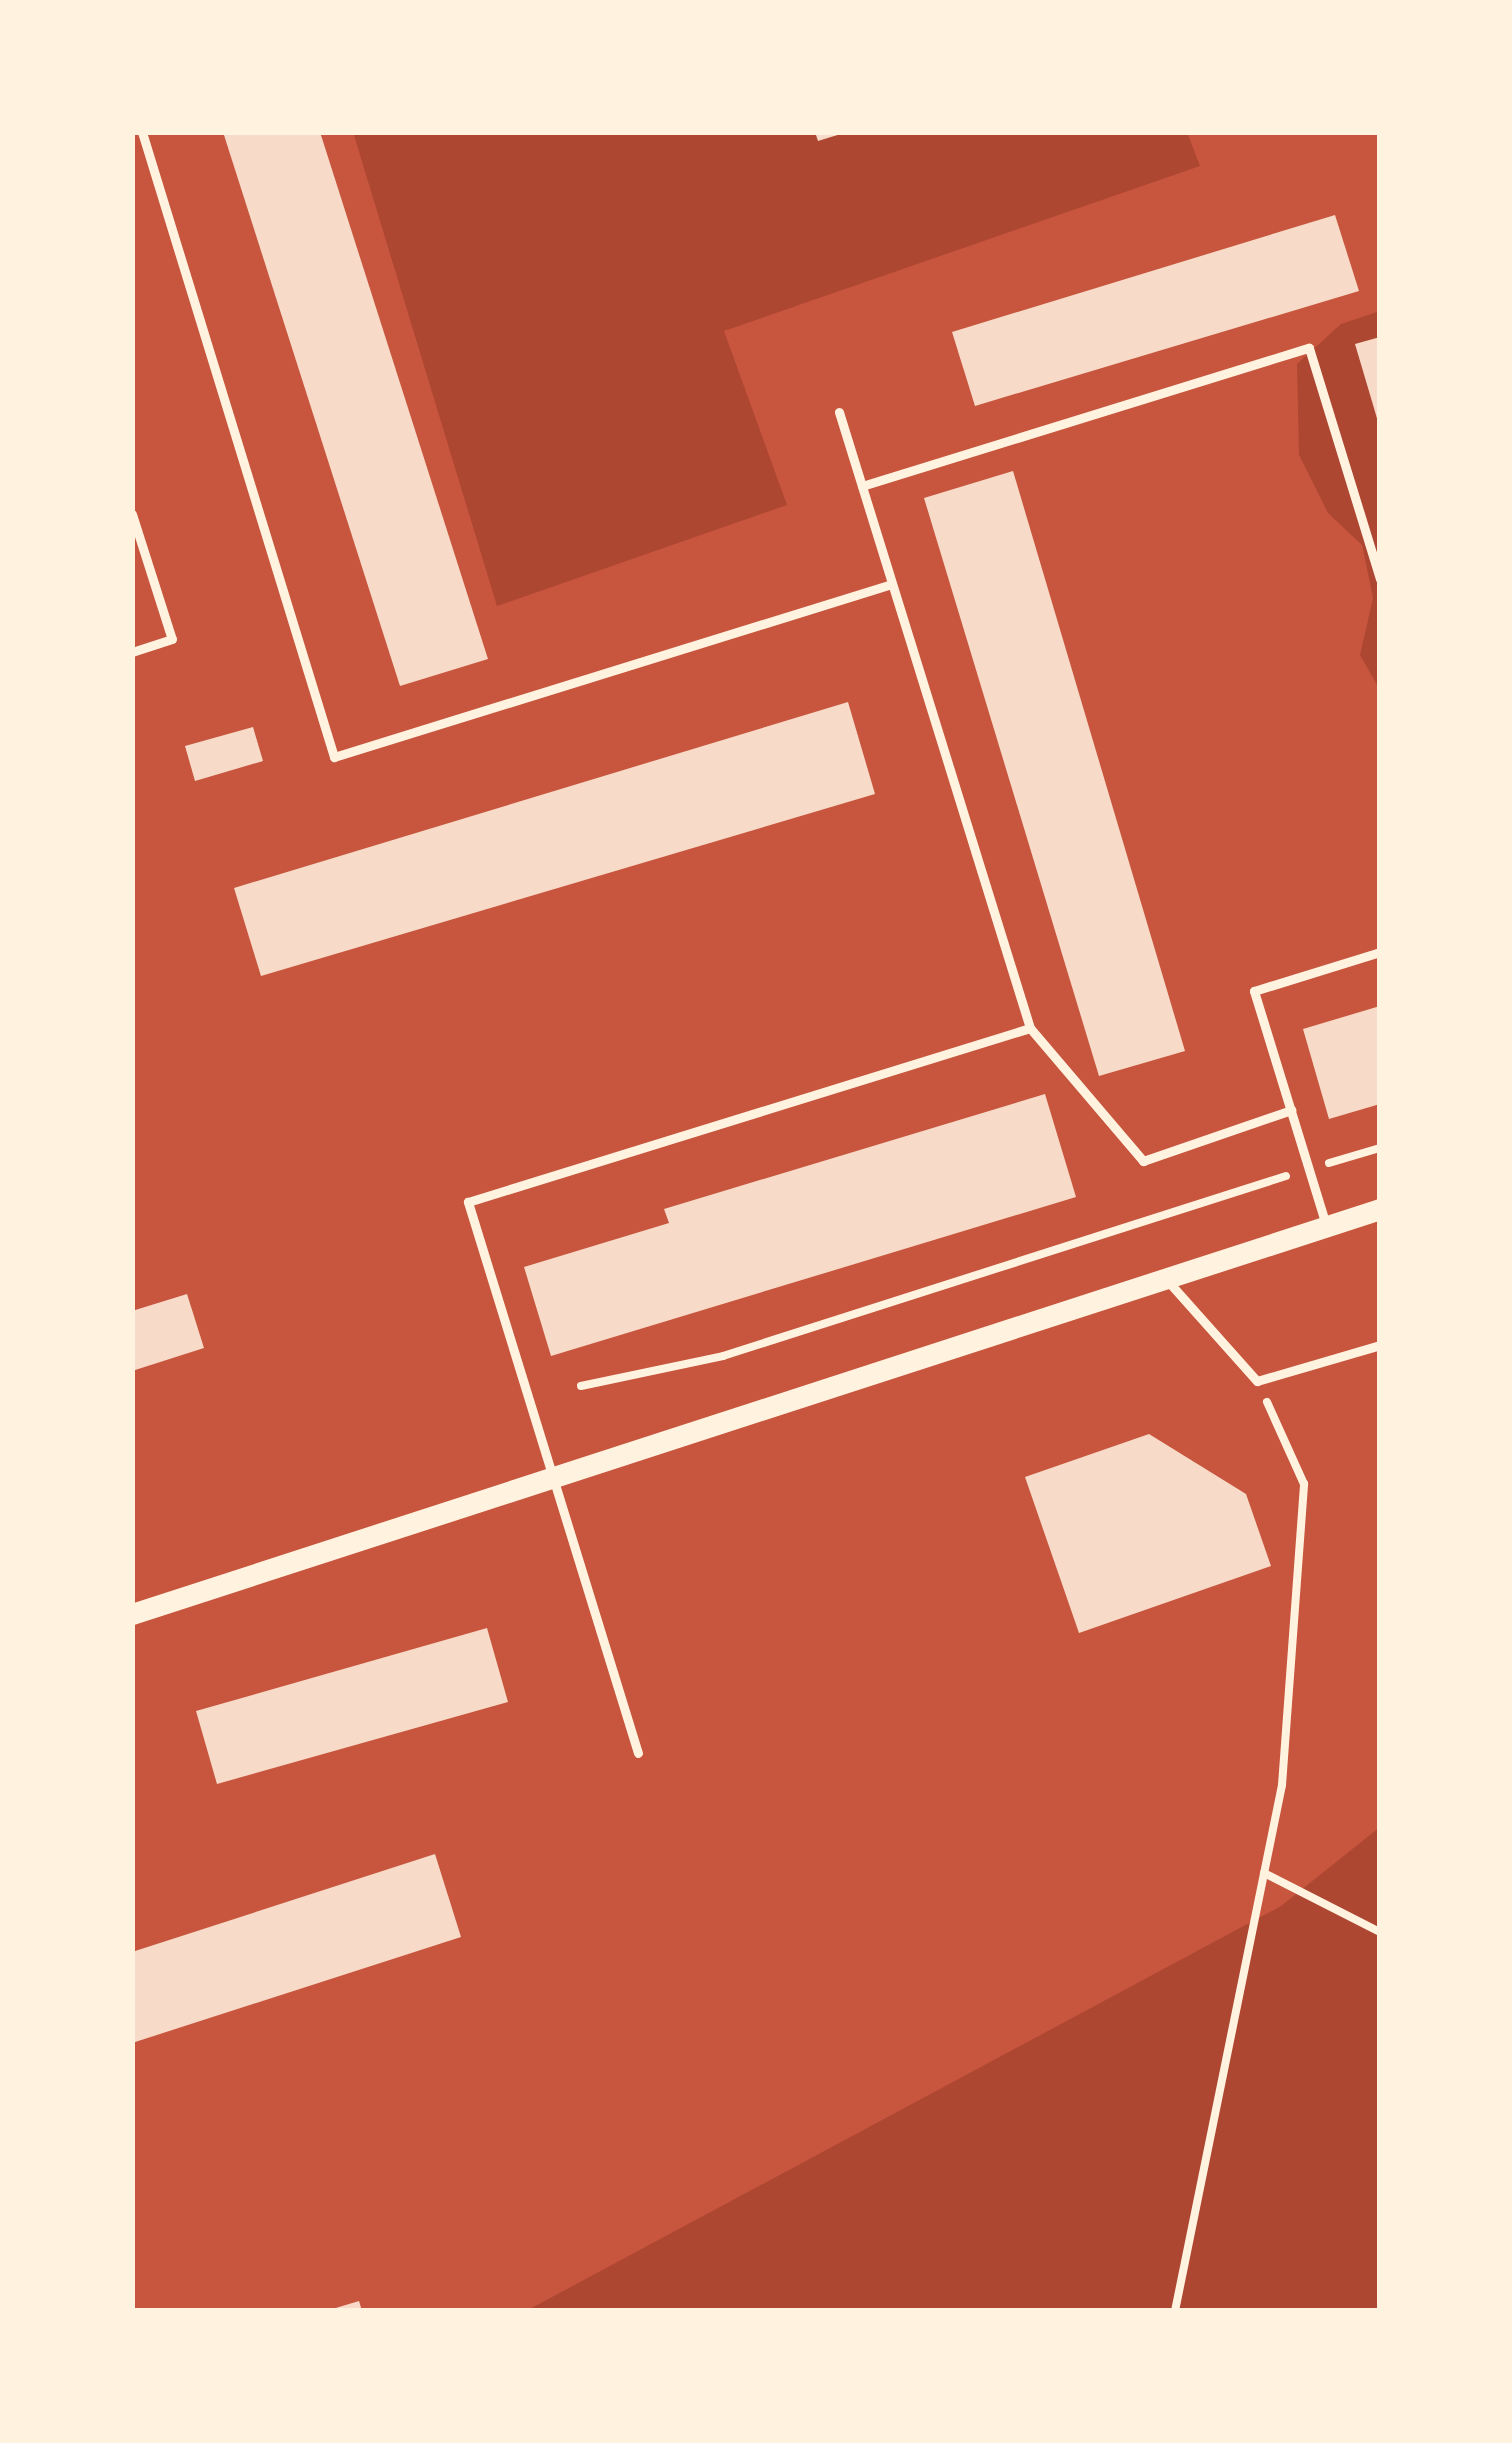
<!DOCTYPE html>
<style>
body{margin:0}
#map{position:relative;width:1512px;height:2443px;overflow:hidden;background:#c8553d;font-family:"Fira Sans Condensed",sans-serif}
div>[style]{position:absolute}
.green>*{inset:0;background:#ae4732}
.building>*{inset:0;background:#f7dbc8}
.path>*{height:8px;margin:-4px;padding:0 4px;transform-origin:4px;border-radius:4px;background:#fff3e0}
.service>*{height:9px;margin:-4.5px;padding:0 4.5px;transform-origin:4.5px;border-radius:4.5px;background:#fff3e0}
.tertiary>*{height:21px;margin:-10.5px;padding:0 10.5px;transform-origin:10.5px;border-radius:10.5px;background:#fff3e0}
span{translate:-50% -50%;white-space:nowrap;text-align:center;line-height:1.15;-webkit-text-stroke:10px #fff3e0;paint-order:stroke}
.frame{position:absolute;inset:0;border:135px solid #fff3e0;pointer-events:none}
</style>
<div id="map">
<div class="green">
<div style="clip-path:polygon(353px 132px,1187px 132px,1200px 166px,724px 331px,787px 505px,497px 606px)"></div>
<div style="clip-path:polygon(1380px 311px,1380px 337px,1356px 345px,1380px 429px,1380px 690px,1360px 655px,1373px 598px,1362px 545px,1328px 513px,1299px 455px,1297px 364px,1341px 324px)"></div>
<div style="clip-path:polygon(1380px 1827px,1380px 2311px,526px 2311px,1281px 1906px)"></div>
</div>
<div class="building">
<div style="clip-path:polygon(223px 132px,320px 132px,488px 659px,400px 686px)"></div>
<div style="clip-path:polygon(815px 132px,843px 132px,844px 133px,818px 141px)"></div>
<div style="clip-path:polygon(1335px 215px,1359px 291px,975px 406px,952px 332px)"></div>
<div style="clip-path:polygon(1380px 337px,1380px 424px,1379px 425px,1355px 344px)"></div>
<div style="clip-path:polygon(1013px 471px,1185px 1051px,1099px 1076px,924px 498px)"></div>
<div style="clip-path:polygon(848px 702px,875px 794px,261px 976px,234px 888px)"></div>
<div style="clip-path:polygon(253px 727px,263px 761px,195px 781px,185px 746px)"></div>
<div style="clip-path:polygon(1380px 1006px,1380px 1104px,1329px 1119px,1303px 1029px)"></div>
<div style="clip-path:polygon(1045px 1094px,1076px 1197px,551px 1356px,524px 1267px,669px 1223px,664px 1209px)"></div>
<div style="clip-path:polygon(187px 1294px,204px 1348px,132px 1371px,132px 1311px)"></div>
<div style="clip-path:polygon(1149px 1434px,1246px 1494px,1271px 1566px,1079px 1633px,1025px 1477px)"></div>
<div style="clip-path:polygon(487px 1628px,508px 1702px,217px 1784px,196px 1711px)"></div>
<div style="clip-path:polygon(435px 1854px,461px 1937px,132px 2043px,132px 1952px)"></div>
<div style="clip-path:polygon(359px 2301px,362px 2311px,329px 2311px,329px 2310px)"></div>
</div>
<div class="path">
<div style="left:1329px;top:1163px;width:53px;rotate:-16.4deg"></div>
<div style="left:581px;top:1386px;width:145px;rotate:-11.9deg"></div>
<div style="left:723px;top:1356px;width:591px;rotate:-17.73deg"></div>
<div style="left:1264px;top:1873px;width:130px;rotate:27deg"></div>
<div style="left:1175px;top:2311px;width:537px;rotate:-78.5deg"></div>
<div style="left:1282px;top:1785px;width:302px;rotate:-85.8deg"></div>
<div style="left:1304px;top:1484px;width:90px;rotate:-114.3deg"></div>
</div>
<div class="service">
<div style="left:142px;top:132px;width:654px;rotate:72.92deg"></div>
<div style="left:334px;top:757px;width:584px;rotate:-17.23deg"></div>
<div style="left:862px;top:486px;width:468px;rotate:-17.2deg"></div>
<div style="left:1309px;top:348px;width:242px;rotate:72.9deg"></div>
<div style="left:132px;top:514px;width:131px;rotate:72.3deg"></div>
<div style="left:172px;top:639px;width:42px;rotate:162deg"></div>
<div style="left:1030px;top:1028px;width:175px;rotate:49.6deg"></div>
<div style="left:1143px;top:1161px;width:157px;rotate:-19deg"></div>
<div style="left:1326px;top:1225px;width:245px;rotate:-107.1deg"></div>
<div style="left:1254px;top:991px;width:132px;rotate:-17.2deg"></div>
<div style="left:1166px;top:1279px;width:137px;rotate:48.3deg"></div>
<div style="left:1257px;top:1381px;width:128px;rotate:-16.3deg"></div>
<div style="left:638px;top:1753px;width:577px;rotate:-107.15deg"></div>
<div style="left:468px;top:1202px;width:588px;rotate:-17.2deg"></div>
<div style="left:1030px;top:1028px;width:645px;rotate:-107.23deg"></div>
</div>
<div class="tertiary">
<div style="left:132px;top:1614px;width:1312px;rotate:-17.98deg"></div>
</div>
<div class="frame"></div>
</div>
